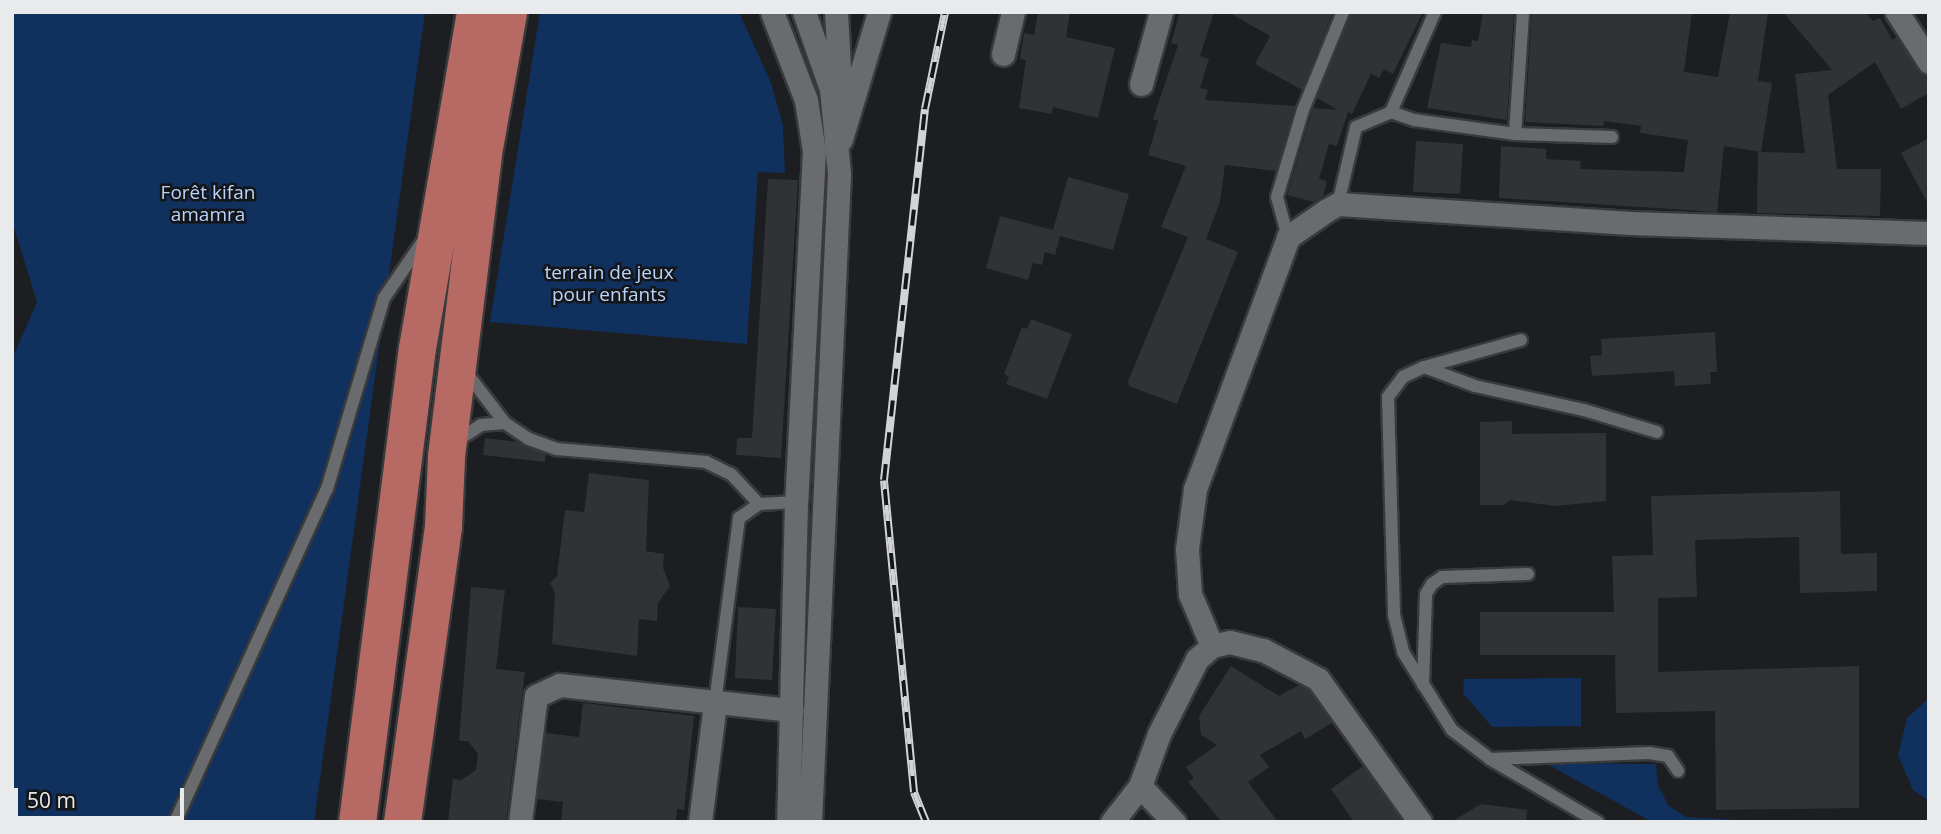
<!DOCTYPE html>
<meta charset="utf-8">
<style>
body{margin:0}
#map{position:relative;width:1941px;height:834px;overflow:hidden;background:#1c1e22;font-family:"Open Sans",sans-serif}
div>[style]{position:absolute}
.green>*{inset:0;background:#10305d}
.building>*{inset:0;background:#303236}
.roads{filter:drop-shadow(2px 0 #393a3c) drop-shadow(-2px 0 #393a3c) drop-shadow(0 2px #393a3c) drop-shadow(0 -2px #393a3c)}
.service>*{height:12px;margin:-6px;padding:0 6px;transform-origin:6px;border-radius:6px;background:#696b6f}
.minor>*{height:23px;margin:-11.5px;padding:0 11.5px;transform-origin:11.5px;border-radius:11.5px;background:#696b6f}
.primary>*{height:37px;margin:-18.5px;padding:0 18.5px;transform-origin:18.5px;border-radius:18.5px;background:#b76a63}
.rail>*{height:8px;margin-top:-4px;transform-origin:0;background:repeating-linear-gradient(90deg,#131518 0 16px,#d2d3d5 0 32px);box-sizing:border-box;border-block:2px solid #d2d3d5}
span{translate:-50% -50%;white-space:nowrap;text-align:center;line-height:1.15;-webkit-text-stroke:5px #131518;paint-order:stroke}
.park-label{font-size:19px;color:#b9d4fc}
.frame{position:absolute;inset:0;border:14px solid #e9eaec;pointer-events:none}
.scale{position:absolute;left:14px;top:788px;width:170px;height:32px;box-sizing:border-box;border:4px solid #e9eaec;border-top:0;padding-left:9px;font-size:21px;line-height:24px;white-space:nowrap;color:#e9eaec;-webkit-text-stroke:5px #131518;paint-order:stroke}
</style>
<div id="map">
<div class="green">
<div style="clip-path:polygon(12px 12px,425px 12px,314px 822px,12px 822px,12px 359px,37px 302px,12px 221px)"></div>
<div style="clip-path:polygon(540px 12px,739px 12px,771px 83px,783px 125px,785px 173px,758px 172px,747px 344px,490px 322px)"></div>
<div style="clip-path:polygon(1581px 678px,1581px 726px,1492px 727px,1463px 693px,1464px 679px)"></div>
<div style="clip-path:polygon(1929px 698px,1929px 801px,1913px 790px,1898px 755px,1907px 718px)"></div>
<div style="clip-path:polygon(1545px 763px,1656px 764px,1658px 785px,1668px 805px,1686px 817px,1773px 822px,1652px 822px)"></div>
</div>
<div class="building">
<div style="clip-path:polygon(1038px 12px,1070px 12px,1066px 37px,1115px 48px,1098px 118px,1053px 107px,1052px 114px,1019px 108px,1026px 60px,1020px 59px,1024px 33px,1034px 35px)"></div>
<div style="clip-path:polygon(1180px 12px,1214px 12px,1200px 56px,1209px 59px,1200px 88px,1208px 90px,1205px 100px,1295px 106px,1276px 171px,1225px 165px,1220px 202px,1206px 239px,1238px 252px,1177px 404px,1129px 386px,1128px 381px,1188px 237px,1161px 227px,1186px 166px,1148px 155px,1158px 121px,1153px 119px,1178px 45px,1171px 43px)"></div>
<div style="clip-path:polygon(1228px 12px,1333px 12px,1302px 90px,1255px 64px,1270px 36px)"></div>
<div style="clip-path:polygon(1352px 12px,1423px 12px,1393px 74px,1384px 69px,1379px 78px,1371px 74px,1352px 114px,1348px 112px,1337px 146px,1329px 144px,1319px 179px,1327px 181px,1323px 196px,1313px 202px,1287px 195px,1313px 108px,1338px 110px,1317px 98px)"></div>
<div style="clip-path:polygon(1483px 12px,1514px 12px,1507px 120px,1427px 108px,1441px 43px,1471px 47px,1472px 40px,1478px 41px)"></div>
<div style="clip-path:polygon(1532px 12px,1692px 12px,1684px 72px,1718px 77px,1730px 12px,1768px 12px,1758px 81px,1772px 83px,1761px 152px,1724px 146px,1717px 212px,1499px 198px,1501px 146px,1546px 149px,1546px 159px,1581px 161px,1580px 169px,1684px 172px,1688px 140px,1640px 133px,1641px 126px,1604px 121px,1603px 126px,1525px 122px)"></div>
<div style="clip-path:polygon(1783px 12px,1865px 12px,1873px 21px,1880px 18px,1892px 40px,1897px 37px,1918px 70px,1929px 76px,1929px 93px,1901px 109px,1875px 62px,1828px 95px,1837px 169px,1881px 169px,1880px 216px,1757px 213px,1758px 152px,1805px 153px,1795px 74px,1832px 70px)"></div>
<div style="clip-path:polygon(1929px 138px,1929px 206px,1901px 153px)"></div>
<div style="clip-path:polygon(1416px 141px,1463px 144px,1460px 194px,1413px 192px)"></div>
<div style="clip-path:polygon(1068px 177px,1129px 194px,1113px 250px,1060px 236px,1055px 255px,1045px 252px,1042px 265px,1033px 263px,1028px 280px,986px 268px,1000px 216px,1053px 230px)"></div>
<div style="clip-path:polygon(768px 179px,798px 180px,781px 458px,736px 455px,737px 438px,752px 438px)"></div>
<div style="clip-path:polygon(1031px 319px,1072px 334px,1047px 399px,1006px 384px,1009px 377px,1004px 374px,1022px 327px,1027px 329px)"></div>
<div style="clip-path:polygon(1715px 332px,1717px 372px,1710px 372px,1711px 384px,1675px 386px,1674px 371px,1592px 376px,1590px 356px,1602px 355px,1601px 339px)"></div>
<div style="clip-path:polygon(1512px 421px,1512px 434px,1606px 433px,1606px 501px,1555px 506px,1510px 500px,1504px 505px,1480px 505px,1480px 422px)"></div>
<div style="clip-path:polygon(485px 438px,518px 442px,546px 454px,545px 462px,483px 455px)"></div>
<div style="clip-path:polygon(589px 473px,649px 480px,646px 551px,664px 554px,663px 568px,670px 586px,658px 603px,657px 621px,639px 619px,637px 656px,552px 644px,555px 593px,550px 583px,557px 576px,565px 510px,584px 512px)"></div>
<div style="clip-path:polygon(1840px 491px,1841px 554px,1877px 553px,1877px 591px,1800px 593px,1799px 537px,1695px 540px,1697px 597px,1658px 598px,1658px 672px,1859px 666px,1859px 808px,1716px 810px,1715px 711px,1616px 713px,1615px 655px,1480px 655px,1480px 612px,1614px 612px,1612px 556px,1653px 555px,1651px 496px)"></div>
<div style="clip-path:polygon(471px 587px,505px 590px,496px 669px,525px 672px,506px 822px,448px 822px,453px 779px,461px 780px,476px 770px,478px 754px,468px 741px,459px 741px)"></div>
<div style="clip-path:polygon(738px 607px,776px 609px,772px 680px,735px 678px)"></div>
<div style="clip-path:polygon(1231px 666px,1279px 696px,1299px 685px,1309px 690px,1332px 723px,1305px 739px,1301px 731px,1260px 755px,1269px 767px,1248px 782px,1278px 822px,1222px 822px,1188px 782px,1194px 778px,1186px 767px,1217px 745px,1201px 735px,1199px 716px)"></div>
<div style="clip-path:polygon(583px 703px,694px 716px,684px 810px,677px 809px,676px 822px,561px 822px,563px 802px,537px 799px,545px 733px,579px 737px)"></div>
<div style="clip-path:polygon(1363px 766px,1403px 822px,1354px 822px,1331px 789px)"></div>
<div style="clip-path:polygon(1481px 804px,1527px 810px,1526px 822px,1451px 822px)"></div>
</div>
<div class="roads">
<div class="service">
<div style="left:1391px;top:112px;width:109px;rotate:-66.3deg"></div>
<div style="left:1515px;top:134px;width:122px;rotate:-86.2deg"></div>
<div style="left:1338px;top:204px;width:79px;rotate:-76.8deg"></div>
<div style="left:1356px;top:127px;width:38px;rotate:-23deg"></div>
<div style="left:1391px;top:112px;width:24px;rotate:19deg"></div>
<div style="left:1414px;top:120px;width:102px;rotate:7.9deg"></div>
<div style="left:1515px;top:134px;width:97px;rotate:1.8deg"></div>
<div style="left:1288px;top:237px;width:41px;rotate:-105.4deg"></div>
<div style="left:1277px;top:197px;width:91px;rotate:-73.4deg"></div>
<div style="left:1303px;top:110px;width:106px;rotate:-67.8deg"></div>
<div style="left:1521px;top:340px;width:101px;rotate:164.4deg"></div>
<div style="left:1424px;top:367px;width:23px;rotate:155deg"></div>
<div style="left:1403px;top:377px;width:25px;rotate:127deg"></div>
<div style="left:1388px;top:397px;width:218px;rotate:88.4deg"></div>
<div style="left:1394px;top:615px;width:38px;rotate:76deg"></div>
<div style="left:1403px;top:652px;width:92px;rotate:57.9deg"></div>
<div style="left:1452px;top:730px;width:48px;rotate:37.3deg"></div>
<div style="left:1490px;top:759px;width:125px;rotate:30.3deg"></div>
<div style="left:1424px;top:367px;width:54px;rotate:20.4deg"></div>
<div style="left:1475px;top:386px;width:112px;rotate:12.4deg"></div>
<div style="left:1584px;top:410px;width:76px;rotate:16.8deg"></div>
<div style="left:465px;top:371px;width:66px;rotate:52.4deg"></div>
<div style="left:505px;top:423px;width:29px;rotate:34deg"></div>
<div style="left:529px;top:439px;width:30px;rotate:20deg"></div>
<div style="left:557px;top:449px;width:150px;rotate:5deg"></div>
<div style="left:706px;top:462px;width:28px;rotate:26deg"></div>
<div style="left:731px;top:474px;width:41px;rotate:47deg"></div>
<div style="left:455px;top:442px;width:31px;rotate:-33deg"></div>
<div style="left:481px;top:425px;width:24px;rotate:-5deg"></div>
<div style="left:1423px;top:685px;width:91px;rotate:-88.1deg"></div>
<div style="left:1426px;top:594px;width:12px;rotate:-59deg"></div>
<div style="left:1432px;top:584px;width:12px;rotate:-35deg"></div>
<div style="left:1442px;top:577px;width:86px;rotate:-2deg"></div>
<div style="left:715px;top:703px;width:187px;rotate:-82.6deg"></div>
<div style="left:739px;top:518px;width:24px;rotate:-35deg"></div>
<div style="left:759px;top:504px;width:37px;rotate:-3deg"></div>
<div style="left:1490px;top:759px;width:159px;rotate:-2.2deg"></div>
<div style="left:1649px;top:753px;width:19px;rotate:9deg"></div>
<div style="left:1668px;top:756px;width:18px;rotate:56deg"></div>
<div style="left:175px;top:822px;width:366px;rotate:-65.5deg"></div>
<div style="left:327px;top:489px;width:199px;rotate:-73.4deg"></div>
<div style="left:384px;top:298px;width:69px;rotate:-55.6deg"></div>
</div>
<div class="minor">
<div style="left:772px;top:12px;width:94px;rotate:68.9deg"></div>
<div style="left:806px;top:100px;width:52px;rotate:81.1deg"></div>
<div style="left:814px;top:151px;width:351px;rotate:92.9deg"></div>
<div style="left:796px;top:502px;width:320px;rotate:91.4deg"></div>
<div style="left:804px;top:12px;width:82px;rotate:70.7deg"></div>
<div style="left:831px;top:89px;width:85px;rotate:84.6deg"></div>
<div style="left:839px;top:174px;width:649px;rotate:92.56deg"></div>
<div style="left:836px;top:12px;width:74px;rotate:86.9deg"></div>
<div style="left:1897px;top:12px;width:59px;rotate:57.4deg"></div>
<div style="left:1003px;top:54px;width:43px;rotate:-76.6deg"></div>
<div style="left:1141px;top:84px;width:75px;rotate:-74.5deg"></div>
<div style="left:841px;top:139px;width:133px;rotate:-73.3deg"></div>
<div style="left:1212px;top:646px;width:56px;rotate:-112.9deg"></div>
<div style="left:1190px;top:594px;width:45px;rotate:-93.8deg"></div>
<div style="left:1187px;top:549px;width:61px;rotate:-82.4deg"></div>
<div style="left:1195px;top:489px;width:269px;rotate:-69.7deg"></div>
<div style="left:1288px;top:237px;width:47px;rotate:-34.7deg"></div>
<div style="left:1327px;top:210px;width:13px;rotate:-29deg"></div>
<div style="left:1338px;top:204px;width:293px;rotate:3.7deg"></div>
<div style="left:1630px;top:223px;width:299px;rotate:1.9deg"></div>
<div style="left:1140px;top:786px;width:50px;rotate:46.6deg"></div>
<div style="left:520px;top:822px;width:127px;rotate:-82.8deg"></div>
<div style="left:536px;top:696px;width:26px;rotate:-25deg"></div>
<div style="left:560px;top:685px;width:233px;rotate:6.2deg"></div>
<div style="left:700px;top:822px;width:120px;rotate:-82.8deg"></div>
<div style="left:1112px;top:822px;width:46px;rotate:-52.1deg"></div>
<div style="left:1140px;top:786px;width:55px;rotate:-69.9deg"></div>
<div style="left:1159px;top:734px;width:84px;rotate:-63.1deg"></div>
<div style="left:1197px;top:659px;width:20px;rotate:-41deg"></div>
<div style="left:1212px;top:646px;width:18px;rotate:-13deg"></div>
<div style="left:1230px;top:642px;width:34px;rotate:14deg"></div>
<div style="left:1263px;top:650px;width:62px;rotate:27.8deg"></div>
<div style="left:1318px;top:679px;width:176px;rotate:54.5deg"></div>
</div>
<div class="primary">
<div style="left:357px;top:822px;width:478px;rotate:-82.8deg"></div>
<div style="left:417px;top:348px;width:341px;rotate:-80.2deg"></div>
<div style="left:402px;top:822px;width:299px;rotate:-82.1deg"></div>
<div style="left:443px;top:526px;width:70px;rotate:-87.5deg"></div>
<div style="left:446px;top:456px;width:305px;rotate:-83deg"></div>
<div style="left:483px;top:153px;width:143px;rotate:-79.9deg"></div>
</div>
</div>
<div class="rail">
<div style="left:926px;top:822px;width:32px;rotate:-112deg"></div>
<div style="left:914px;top:792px;width:313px;rotate:-95.5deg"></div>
<div style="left:884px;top:480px;width:373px;rotate:-83.7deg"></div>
<div style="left:925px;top:109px;width:99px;rotate:-78.3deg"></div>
</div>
<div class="park-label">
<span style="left:208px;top:204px">Forêt kifan<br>amamra</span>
<span style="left:609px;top:284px">terrain de jeux<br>pour enfants</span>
</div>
<div class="frame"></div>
<div class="scale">50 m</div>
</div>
